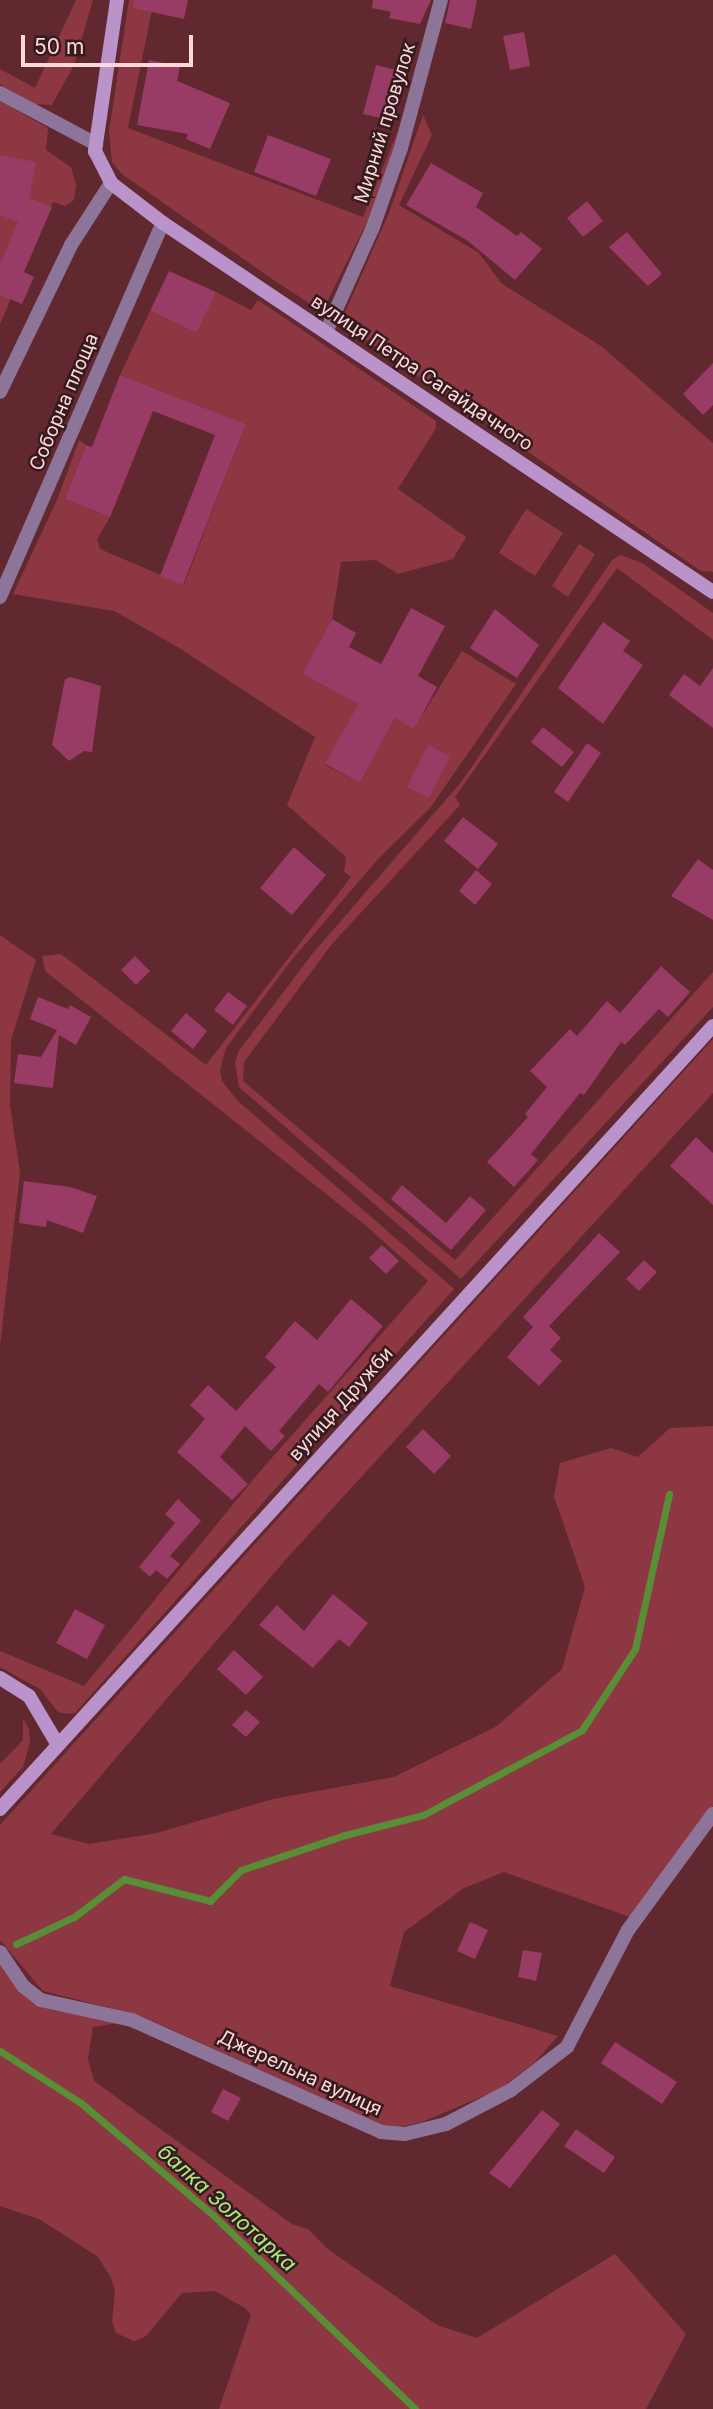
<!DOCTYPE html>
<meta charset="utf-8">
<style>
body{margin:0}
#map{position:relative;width:713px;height:2409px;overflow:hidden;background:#62282f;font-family:Inter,sans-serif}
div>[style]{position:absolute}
.green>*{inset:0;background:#8d3742}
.stream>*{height:7px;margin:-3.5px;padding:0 3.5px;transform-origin:3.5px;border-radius:3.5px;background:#598e37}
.building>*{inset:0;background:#983b65}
.street>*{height:14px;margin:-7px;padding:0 7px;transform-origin:7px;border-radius:7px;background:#8d7599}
.secondary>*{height:14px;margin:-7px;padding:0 7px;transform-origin:7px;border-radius:7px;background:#ba93cb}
span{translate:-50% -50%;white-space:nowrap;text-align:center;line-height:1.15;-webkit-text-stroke:5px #361b1e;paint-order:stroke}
.street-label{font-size:19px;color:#fed8da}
.water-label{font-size:21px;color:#a6ed7c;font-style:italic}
.scale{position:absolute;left:21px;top:35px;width:172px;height:32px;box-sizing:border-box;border:4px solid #fed8da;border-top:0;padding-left:9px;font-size:21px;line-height:24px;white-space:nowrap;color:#fed8da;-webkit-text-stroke:5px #361b1e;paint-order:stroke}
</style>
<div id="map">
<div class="green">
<div style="clip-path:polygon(76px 0,93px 0,74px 65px,52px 105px,34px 104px,0 84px,0 69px,35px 88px)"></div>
<div style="clip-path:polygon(129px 0,154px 0,128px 128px,363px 217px,399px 128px,437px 0,412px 96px,372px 212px,325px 306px,312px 305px,272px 279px,122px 174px,112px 162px,109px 131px)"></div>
<div style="clip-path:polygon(0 101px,48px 128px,46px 150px,71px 167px,76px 185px,74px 200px,65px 206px,53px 202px,0 324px)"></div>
<div style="clip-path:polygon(423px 115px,432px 135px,399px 205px,479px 253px,501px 283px,601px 346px,713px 443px,713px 572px,701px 571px,344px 325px,342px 319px,389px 213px)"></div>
<div style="clip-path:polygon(216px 292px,251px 310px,258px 300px,436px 421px,436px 428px,398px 489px,466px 537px,453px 559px,398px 574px,376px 560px,341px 562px,332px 619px,302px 674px,358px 704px,325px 765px,360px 783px,395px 718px,414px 728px,462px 651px,516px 684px,430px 808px,378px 859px,290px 962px,226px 1048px,220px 1070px,222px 1081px,238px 1101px,454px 1289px,75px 1713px,68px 1714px,58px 1712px,40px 1689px,0 1667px,0 1651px,84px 1686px,262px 1469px,428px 1281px,364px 1224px,45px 971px,42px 956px,61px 954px,206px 1065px,351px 877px,344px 872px,346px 857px,287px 805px,315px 737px,176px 646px,114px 611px,13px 594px,57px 500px,79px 440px,86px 445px,65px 499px,110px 517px,97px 539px,100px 549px,184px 585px,246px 424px,120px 375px,150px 311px,197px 333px)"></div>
<div style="clip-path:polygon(526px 509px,563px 533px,535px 576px,499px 553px)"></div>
<div style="clip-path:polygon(579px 544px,595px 554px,568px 597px,552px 586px)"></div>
<div style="clip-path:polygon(621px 555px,642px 563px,713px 613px,713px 640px,617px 568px,455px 797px,460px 805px,332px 944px,244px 1062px,243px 1081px,455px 1260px,713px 972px,713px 1007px,461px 1279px,239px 1087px,235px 1063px,238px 1052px,313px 953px,462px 781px,612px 560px)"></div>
<div style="clip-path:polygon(0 935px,36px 960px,11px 1040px,10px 1105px,20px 1173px,0 1346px)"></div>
<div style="clip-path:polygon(713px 1039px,713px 1093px,288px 1557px,51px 1834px,89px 1844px,157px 1833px,273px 1799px,394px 1777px,497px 1726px,562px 1669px,585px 1587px,554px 1496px,560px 1463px,611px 1448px,638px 1457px,670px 1428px,713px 1426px,713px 1806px,630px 1917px,504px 1872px,464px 1888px,404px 1932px,390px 1986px,558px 2036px,535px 2062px,500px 2089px,422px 2122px,390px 2129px,142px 2016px,43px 1991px,0 1940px,0 1825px)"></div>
<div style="clip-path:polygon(23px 1718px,29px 1729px,30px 1743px,23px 1767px,0 1792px,0 1764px,23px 1740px)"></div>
<div style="clip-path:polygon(0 1961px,29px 2000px,118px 2023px,93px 2027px,88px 2059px,94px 2081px,292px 2224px,308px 2229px,329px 2250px,437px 2325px,477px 2338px,615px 2254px,686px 2334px,646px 2409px,219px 2409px,251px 2315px,245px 2308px,215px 2291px,182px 2293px,146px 2336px,134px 2341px,116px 2333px,112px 2321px,115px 2292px,111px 2277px,97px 2256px,39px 2219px,0 2206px)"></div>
</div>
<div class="stream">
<div style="left:16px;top:1944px;width:64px;rotate:-25deg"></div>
<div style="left:74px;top:1917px;width:63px;rotate:-37.2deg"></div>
<div style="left:124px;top:1879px;width:89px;rotate:14.3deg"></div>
<div style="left:210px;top:1901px;width:44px;rotate:-45deg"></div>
<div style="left:241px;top:1870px;width:110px;rotate:-18.6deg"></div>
<div style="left:345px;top:1835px;width:81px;rotate:-14.4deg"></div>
<div style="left:423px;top:1815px;width:180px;rotate:-28.1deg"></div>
<div style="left:582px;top:1730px;width:97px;rotate:-56.8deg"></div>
<div style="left:635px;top:1649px;width:159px;rotate:-77.6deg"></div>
<div style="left:0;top:2051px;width:96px;rotate:32.7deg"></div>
<div style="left:81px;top:2103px;width:173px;rotate:40.3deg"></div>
<div style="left:213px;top:2215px;width:280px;rotate:43.8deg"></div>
</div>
<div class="building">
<div style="clip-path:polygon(134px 0,188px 0,184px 19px,133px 8px)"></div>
<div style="clip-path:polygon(373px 0,431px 0,420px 24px,389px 18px,391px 12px,372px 8px)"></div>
<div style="clip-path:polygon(450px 0,477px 0,471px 29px,445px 23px)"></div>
<div style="clip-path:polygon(524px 32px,530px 66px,510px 70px,503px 36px)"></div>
<div style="clip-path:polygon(149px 60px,180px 66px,177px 81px,230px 103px,210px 149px,186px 139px,188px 134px,137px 125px)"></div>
<div style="clip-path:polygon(376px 65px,401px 71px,389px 120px,363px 114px)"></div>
<div style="clip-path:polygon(268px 135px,331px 159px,316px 196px,254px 172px)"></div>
<div style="clip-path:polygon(0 155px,36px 162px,29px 198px,52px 207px,24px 272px,34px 277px,22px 304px,0 295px,0 264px,18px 222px,0 215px)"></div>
<div style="clip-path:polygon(431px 163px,483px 193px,476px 207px,517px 236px,521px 232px,542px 249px,515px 280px,468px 241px,406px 205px)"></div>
<div style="clip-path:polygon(587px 201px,603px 221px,583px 237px,567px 218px)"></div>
<div style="clip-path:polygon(627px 232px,662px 274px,648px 286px,609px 247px)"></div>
<div style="clip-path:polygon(169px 271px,216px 292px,197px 333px,150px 311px)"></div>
<div style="clip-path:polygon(713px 363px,713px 405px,703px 415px,683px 394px)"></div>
<div style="clip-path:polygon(120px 375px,246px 424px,183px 585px,160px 576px,215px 435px,153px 411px,110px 517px,65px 499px,86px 445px,92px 447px)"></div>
<div style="clip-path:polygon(411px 608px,445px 626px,418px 676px,437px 687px,414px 729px,395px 718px,360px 783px,325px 764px,358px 704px,302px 674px,332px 619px,356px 633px,349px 647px,381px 664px)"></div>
<div style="clip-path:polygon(495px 609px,539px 645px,517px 678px,470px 648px)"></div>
<div style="clip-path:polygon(603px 622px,630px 641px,623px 651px,643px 665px,603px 724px,558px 688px)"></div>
<div style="clip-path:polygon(713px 668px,713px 728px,669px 695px,684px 674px,700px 686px)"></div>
<div style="clip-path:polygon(71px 677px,101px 686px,92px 752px,84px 751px,69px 761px,52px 745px,65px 679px)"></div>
<div style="clip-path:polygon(543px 727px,574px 752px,562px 767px,531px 742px)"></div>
<div style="clip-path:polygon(587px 743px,601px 753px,568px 802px,554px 792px)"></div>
<div style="clip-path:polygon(428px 745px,450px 756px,429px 798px,407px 787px)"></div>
<div style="clip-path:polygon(463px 817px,498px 844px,478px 869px,444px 841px)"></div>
<div style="clip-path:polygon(294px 847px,326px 875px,292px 915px,260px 888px)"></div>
<div style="clip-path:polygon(698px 859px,713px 870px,713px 920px,671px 896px)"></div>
<div style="clip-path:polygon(476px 870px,492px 884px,475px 905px,459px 891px)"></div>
<div style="clip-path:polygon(135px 956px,150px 971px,136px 985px,121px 970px)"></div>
<div style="clip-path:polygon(661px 966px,690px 992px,668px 1017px,659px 1009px,625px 1045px,621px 1042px,584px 1095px,580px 1093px,531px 1154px,538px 1160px,514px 1187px,487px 1162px,528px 1117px,525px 1114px,547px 1087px,530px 1071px,570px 1029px,577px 1036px,607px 1001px,620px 1013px)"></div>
<div style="clip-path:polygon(228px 992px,247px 1006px,233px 1025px,214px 1010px)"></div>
<div style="clip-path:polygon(38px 997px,68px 1009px,70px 1005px,91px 1017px,76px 1045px,59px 1035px,53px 1088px,14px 1083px,18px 1054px,41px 1057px,57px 1030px,30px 1019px)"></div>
<div style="clip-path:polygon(186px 1013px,207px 1031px,193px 1049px,171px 1031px)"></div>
<div style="clip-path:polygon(696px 1137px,713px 1153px,713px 1205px,670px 1166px)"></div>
<div style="clip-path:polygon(24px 1181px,70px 1187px,97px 1196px,83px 1233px,47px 1220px,46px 1227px,19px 1223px)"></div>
<div style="clip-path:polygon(402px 1185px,446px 1223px,470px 1196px,486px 1210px,451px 1250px,391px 1199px)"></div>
<div style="clip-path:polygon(599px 1233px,620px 1252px,549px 1326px,561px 1338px,550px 1350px,562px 1361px,539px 1386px,507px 1357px,533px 1327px,523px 1317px)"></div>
<div style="clip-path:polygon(382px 1245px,399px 1261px,386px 1274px,369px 1258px)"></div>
<div style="clip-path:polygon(644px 1260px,657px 1272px,639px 1291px,626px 1279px)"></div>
<div style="clip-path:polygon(351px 1299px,383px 1326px,328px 1392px,319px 1384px,279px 1431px,285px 1436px,271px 1451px,245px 1426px,220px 1457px,248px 1484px,232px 1500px,177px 1452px,205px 1419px,190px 1405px,208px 1385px,236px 1411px,276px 1367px,265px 1357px,295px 1321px,317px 1340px)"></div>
<div style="clip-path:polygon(423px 1429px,451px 1456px,434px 1474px,406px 1447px)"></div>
<div style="clip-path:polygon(178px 1499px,201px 1521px,170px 1556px,180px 1564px,167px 1579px,156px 1570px,150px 1577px,139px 1567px,175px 1523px,165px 1514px)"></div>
<div style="clip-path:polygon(333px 1594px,368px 1623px,349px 1647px,339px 1639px,313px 1668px,259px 1625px,277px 1605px,304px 1631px)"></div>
<div style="clip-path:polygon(75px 1609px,105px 1625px,87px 1659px,56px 1643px)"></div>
<div style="clip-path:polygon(234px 1650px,263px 1677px,246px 1695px,217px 1669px)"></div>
<div style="clip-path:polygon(246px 1710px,260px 1722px,246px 1737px,232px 1725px)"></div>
<div style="clip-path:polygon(470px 1922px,488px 1930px,475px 1959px,457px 1951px)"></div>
<div style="clip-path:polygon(523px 1950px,542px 1953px,536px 1981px,518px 1977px)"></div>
<div style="clip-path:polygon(615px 2042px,677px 2082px,662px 2104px,601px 2063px)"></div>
<div style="clip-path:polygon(223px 2089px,241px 2098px,228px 2121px,211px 2112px)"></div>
<div style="clip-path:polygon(542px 2110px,560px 2124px,510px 2188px,489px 2173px)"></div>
<div style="clip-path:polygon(576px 2129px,615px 2157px,604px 2173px,564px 2146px)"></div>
</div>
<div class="street">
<div style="left:0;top:93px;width:109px;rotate:28deg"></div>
<div style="left:326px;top:332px;width:115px;rotate:-65.9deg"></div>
<div style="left:373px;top:227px;width:84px;rotate:-70.5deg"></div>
<div style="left:401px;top:148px;width:153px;rotate:-74.9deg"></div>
<div style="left:0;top:392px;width:163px;rotate:-64.2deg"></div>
<div style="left:71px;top:245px;width:74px;rotate:-57.2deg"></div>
<div style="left:0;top:597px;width:408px;rotate:-66.5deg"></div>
<div style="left:0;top:1952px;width:41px;rotate:55.9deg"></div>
<div style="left:23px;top:1986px;width:23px;rotate:38deg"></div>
<div style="left:41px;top:2000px;width:93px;rotate:12.4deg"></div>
<div style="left:132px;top:2020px;width:273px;rotate:24.2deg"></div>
<div style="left:381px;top:2132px;width:24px;rotate:5deg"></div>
<div style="left:405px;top:2134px;width:42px;rotate:-13.7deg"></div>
<div style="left:446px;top:2124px;width:73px;rotate:-27.6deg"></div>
<div style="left:511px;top:2090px;width:71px;rotate:-37.5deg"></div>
<div style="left:567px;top:2047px;width:132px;rotate:-62.5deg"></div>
<div style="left:628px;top:1930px;width:144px;rotate:-53.8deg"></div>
</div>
<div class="secondary">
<div style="left:117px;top:0;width:153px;rotate:98.3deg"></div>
<div style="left:95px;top:151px;width:36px;rotate:63deg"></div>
<div style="left:111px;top:183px;width:66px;rotate:37.6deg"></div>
<div style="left:163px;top:223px;width:662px;rotate:33.86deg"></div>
<div style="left:0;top:1678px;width:34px;rotate:32deg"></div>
<div style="left:29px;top:1696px;width:57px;rotate:59.4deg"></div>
<div style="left:0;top:1809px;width:1059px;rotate:-47.68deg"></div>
</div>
<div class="street-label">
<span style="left:385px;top:123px;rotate:-73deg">Мирний провулок</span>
<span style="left:422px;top:373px;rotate:34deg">вулиця Петра Сагайдачного</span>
<span style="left:64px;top:402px;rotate:-67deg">Соборна площа</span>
<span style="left:341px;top:1404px;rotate:-48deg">вулиця Дружби</span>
<span style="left:300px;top:2073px;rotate:25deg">Джерельна вулиця</span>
</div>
<div class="water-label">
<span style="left:227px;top:2208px;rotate:42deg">балка Золотарка</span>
</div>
<div class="scale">50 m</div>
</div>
